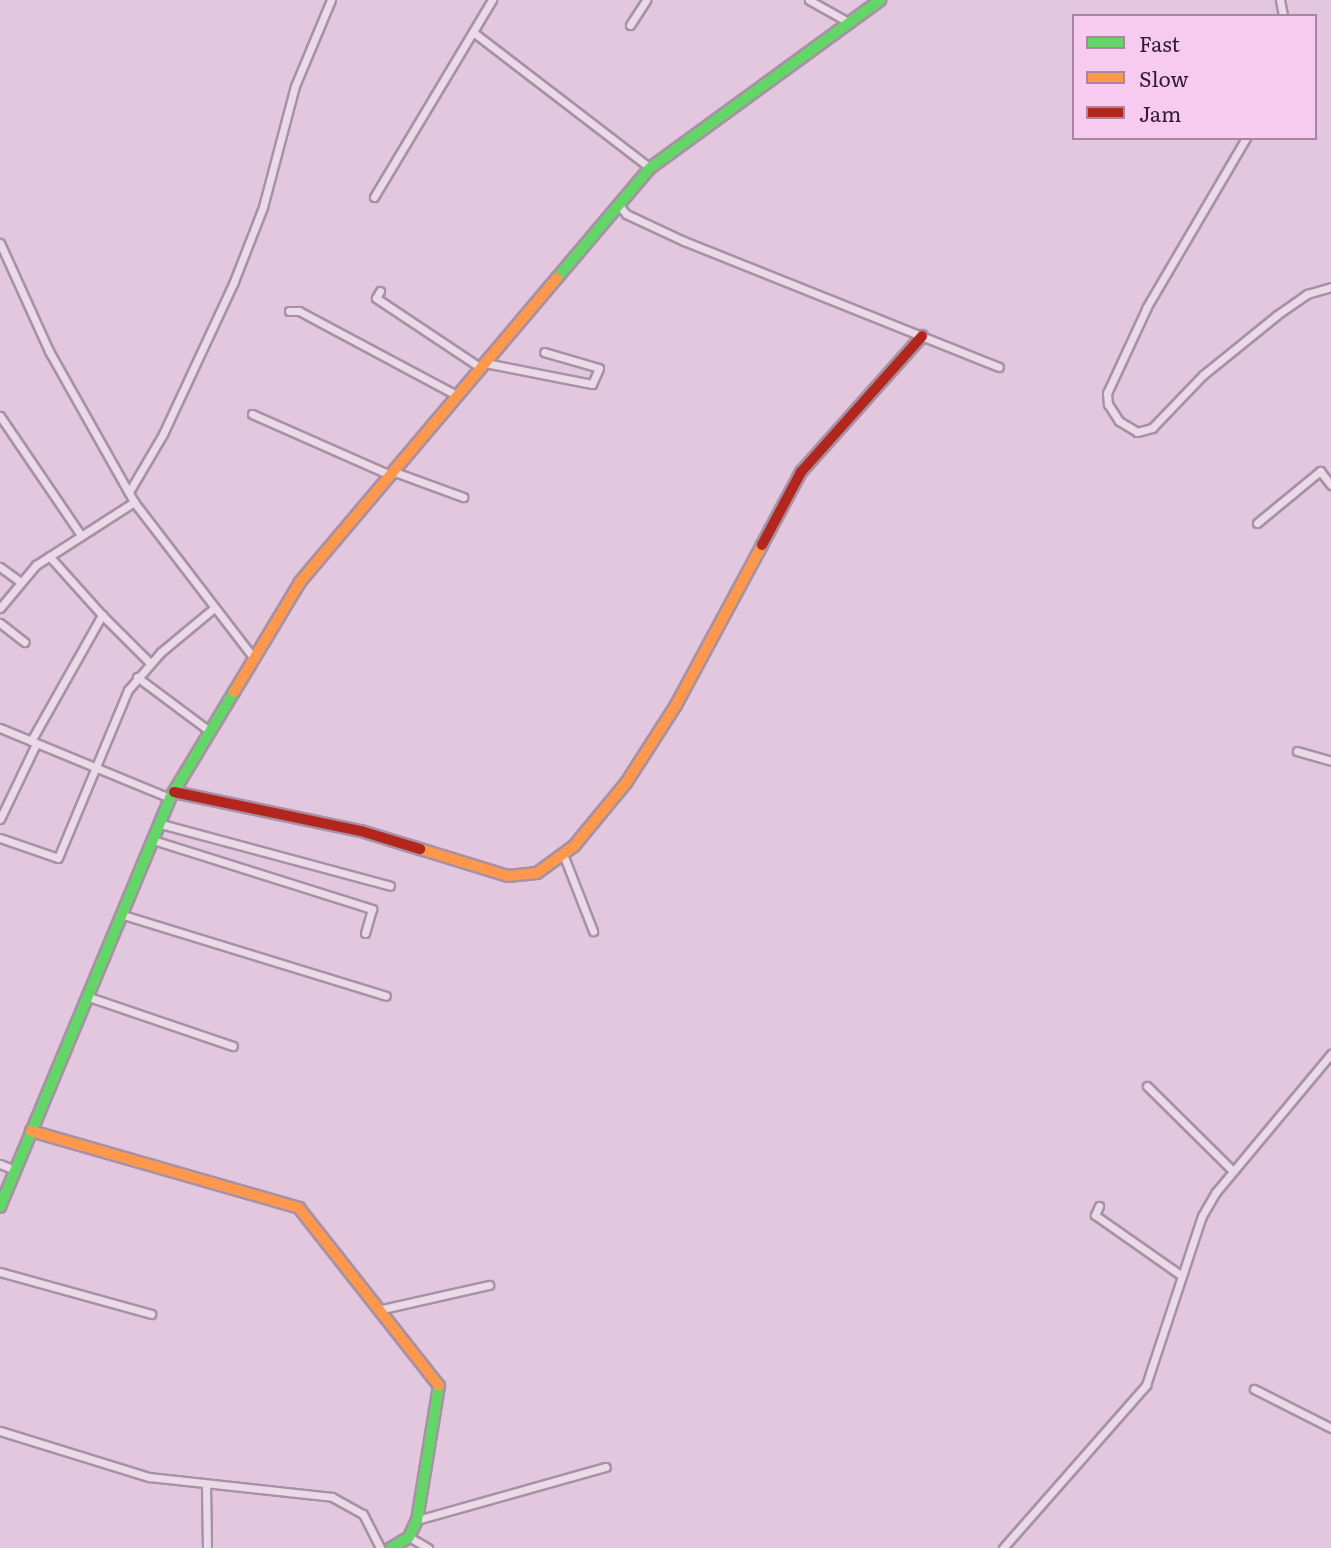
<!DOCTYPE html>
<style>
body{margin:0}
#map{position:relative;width:1331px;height:1548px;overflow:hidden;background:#e3c7df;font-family:Literata,serif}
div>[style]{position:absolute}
.roads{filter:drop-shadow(2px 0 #a791a5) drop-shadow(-2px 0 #a791a5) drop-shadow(0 2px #a791a5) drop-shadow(0 -2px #a791a5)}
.street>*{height:7px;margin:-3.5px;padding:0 3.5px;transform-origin:3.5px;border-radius:3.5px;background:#ebd9e8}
.fast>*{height:10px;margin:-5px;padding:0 5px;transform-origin:5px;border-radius:5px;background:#63d668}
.slow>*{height:10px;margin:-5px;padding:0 5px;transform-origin:5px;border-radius:5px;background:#ff974d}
.jam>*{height:10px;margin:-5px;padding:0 5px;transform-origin:5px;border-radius:5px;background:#b3261e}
span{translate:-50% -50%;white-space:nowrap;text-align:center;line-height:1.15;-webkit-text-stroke:7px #f7cbef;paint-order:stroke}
.legend{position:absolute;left:1072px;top:14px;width:245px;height:126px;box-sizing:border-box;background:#f7cbef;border:2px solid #a984a5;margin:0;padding:9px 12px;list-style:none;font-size:21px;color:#341a35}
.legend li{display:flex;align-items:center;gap:14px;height:35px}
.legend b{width:35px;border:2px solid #a984a5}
</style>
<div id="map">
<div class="roads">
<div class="street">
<div style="left:809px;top:0;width:47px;rotate:29.3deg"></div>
<div style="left:1280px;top:0;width:16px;rotate:79deg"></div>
<div style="left:630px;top:25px;width:30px;rotate:-57deg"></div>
<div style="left:473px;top:32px;width:223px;rotate:37.5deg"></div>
<div style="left:1246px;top:138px;width:196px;rotate:120.4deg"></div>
<div style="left:1147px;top:307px;width:95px;rotate:114.9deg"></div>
<div style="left:1107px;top:393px;width:11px;rotate:85deg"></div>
<div style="left:1108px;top:404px;width:20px;rotate:57deg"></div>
<div style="left:1119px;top:421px;width:21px;rotate:31deg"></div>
<div style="left:1137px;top:432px;width:16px;rotate:-15deg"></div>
<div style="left:1152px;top:428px;width:74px;rotate:-46.1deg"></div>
<div style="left:1203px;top:375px;width:95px;rotate:-39deg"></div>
<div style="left:1277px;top:315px;width:37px;rotate:-35deg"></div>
<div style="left:1307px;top:294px;width:25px;rotate:-16deg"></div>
<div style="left:374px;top:197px;width:230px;rotate:-59.1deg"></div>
<div style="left:619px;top:205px;width:11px;rotate:52deg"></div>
<div style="left:626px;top:214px;width:64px;rotate:25deg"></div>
<div style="left:684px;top:241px;width:339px;rotate:21.8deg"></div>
<div style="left:0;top:243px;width:119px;rotate:65.6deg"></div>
<div style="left:49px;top:351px;width:173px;rotate:60.6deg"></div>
<div style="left:134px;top:502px;width:194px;rotate:52.5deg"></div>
<div style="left:380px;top:291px;width:8px;rotate:120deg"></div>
<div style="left:376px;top:298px;width:126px;rotate:33.7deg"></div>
<div style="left:289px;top:311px;width:10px"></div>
<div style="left:299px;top:311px;width:178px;rotate:28.1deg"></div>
<div style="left:485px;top:363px;width:109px;rotate:11.1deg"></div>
<div style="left:592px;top:384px;width:17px;rotate:-66deg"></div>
<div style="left:599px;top:368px;width:57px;rotate:-163.8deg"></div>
<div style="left:252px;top:414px;width:151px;rotate:23.8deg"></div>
<div style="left:0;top:416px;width:144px;rotate:55.8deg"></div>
<div style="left:392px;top:471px;width:76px;rotate:20.1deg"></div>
<div style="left:129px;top:492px;width:67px;rotate:-59.6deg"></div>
<div style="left:163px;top:434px;width:166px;rotate:-65deg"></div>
<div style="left:233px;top:284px;width:83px;rotate:-68.7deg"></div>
<div style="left:263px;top:207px;width:125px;rotate:-75.2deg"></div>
<div style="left:295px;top:86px;width:93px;rotate:-67.3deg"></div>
<div style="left:1257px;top:523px;width:82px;rotate:-39.5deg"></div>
<div style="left:1320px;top:471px;width:18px;rotate:52deg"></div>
<div style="left:0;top:567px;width:24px;rotate:36deg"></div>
<div style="left:0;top:608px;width:56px;rotate:-50.1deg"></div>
<div style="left:36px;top:565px;width:117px;rotate:-32.7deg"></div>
<div style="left:102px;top:615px;width:68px;rotate:45deg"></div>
<div style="left:0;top:623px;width:31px;rotate:38deg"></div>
<div style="left:137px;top:677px;width:89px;rotate:36.7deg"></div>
<div style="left:0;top:728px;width:184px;rotate:22.4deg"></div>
<div style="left:31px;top:741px;width:145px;rotate:-60.6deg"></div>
<div style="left:102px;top:615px;width:79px;rotate:-131.9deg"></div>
<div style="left:1297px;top:751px;width:35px;rotate:16deg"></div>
<div style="left:0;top:819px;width:83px;rotate:-64.4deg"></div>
<div style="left:161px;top:824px;width:237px;rotate:15.1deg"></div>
<div style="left:0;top:838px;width:61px;rotate:19deg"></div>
<div style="left:58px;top:858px;width:182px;rotate:-67.4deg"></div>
<div style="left:128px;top:690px;width:50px;rotate:-49deg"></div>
<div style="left:161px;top:652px;width:69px;rotate:-39.7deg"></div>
<div style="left:153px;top:840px;width:230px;rotate:17.5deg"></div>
<div style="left:372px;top:909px;width:25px;rotate:106deg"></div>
<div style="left:563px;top:854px;width:83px;rotate:68.7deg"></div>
<div style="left:120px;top:914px;width:278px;rotate:17.1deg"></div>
<div style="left:86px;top:996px;width:155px;rotate:18.8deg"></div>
<div style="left:1147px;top:1086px;width:121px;rotate:44.7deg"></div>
<div style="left:0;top:1164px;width:16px;rotate:22deg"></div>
<div style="left:1099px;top:1206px;width:10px;rotate:114deg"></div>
<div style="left:1095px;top:1215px;width:106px;rotate:35deg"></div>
<div style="left:0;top:1272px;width:157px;rotate:15.5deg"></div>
<div style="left:378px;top:1310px;width:114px;rotate:-12.7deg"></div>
<div style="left:1254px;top:1389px;width:86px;rotate:26.9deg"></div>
<div style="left:0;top:1431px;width:156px;rotate:17.2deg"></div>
<div style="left:149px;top:1477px;width:184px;rotate:6.2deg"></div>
<div style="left:332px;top:1497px;width:35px;rotate:29deg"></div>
<div style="left:363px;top:1514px;width:38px;rotate:63deg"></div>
<div style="left:206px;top:1484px;width:64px;rotate:89.1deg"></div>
<div style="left:417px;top:1520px;width:196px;rotate:-15.7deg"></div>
<div style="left:409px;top:1537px;width:22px;rotate:30deg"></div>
<div style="left:1003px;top:1548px;width:217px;rotate:-48.7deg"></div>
<div style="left:1146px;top:1385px;width:178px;rotate:-71.7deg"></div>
<div style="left:1202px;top:1216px;width:28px;rotate:-60deg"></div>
<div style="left:1216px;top:1192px;width:180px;rotate:-50.2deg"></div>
</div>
<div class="fast">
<div style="left:557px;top:278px;width:144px;rotate:-49.8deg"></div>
<div style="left:650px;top:168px;width:285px;rotate:-36.1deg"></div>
<div style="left:0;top:1207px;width:443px;rotate:-67.4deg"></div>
<div style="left:170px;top:798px;width:124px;rotate:-58.9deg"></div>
<div style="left:391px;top:1548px;width:21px;rotate:-31deg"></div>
<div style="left:409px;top:1537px;width:19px;rotate:-65deg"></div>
<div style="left:417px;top:1520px;width:136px;rotate:-80.7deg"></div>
</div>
<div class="slow">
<div style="left:234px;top:692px;width:128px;rotate:-59deg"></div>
<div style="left:300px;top:582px;width:398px;rotate:-49.8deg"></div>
<div style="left:420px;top:849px;width:92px;rotate:17.1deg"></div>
<div style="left:508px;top:876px;width:29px;rotate:-6deg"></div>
<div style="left:537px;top:873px;width:46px;rotate:-36.1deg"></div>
<div style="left:574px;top:846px;width:82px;rotate:-50.5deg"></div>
<div style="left:626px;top:783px;width:93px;rotate:-57.3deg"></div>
<div style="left:676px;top:705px;width:182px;rotate:-61.7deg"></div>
<div style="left:31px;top:1131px;width:279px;rotate:16deg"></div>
<div style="left:299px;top:1208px;width:226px;rotate:51.8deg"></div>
</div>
<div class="jam">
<div style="left:762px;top:545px;width:83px;rotate:-61.9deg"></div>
<div style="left:801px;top:472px;width:182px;rotate:-48.3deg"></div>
<div style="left:174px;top:792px;width:191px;rotate:11.8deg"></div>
<div style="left:361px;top:831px;width:62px;rotate:17deg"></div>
</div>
</div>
<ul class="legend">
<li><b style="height:9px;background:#63d668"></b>Fast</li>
<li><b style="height:9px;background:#ff974d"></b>Slow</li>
<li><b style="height:9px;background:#b3261e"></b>Jam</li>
</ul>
</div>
